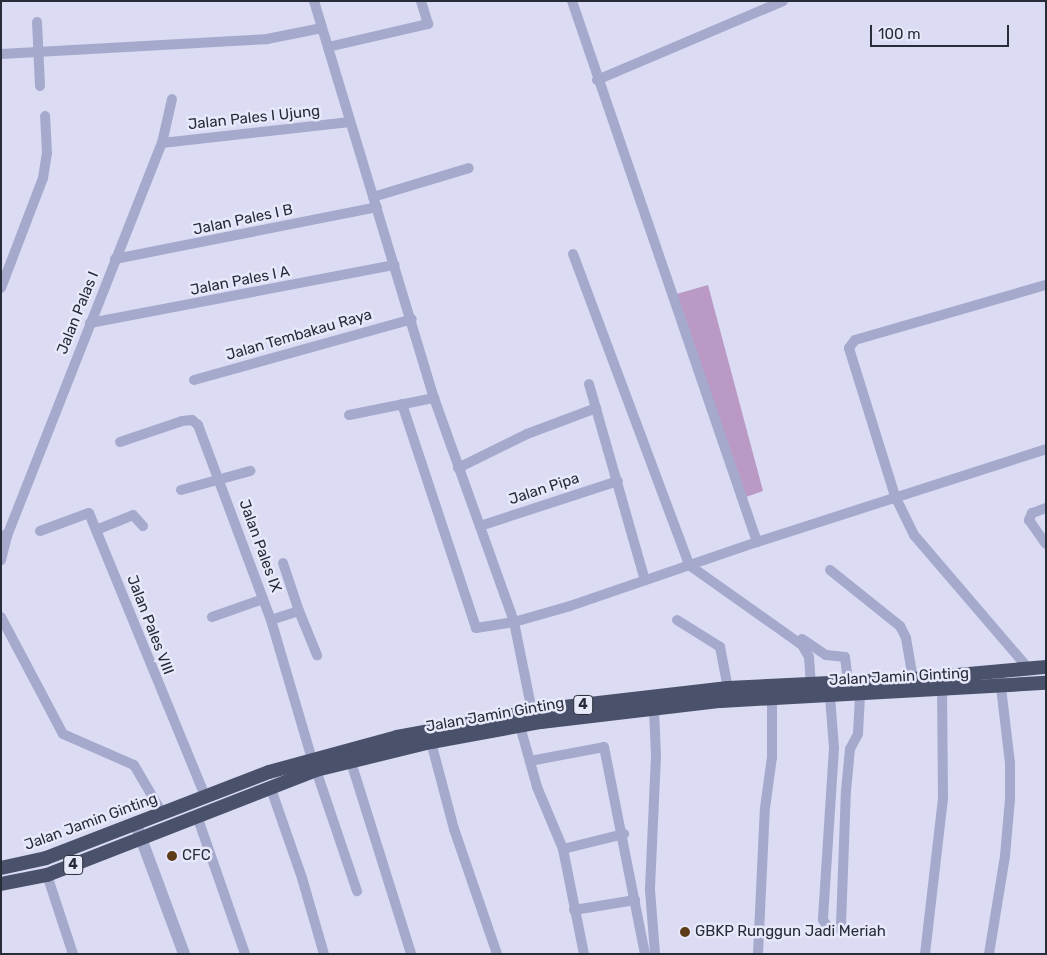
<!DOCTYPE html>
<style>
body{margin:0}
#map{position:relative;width:1047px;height:955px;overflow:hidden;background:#dbdcf4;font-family:Rubik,sans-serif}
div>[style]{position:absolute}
.green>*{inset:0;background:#ba99c5}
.minor>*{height:10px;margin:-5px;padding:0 5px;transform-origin:5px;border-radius:5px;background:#a5aacd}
.tertiary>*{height:12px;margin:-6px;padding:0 6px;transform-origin:6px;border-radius:6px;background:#a5aacd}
.trunk>*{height:14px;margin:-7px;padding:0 7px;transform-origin:7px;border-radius:7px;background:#4a526b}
.dots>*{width:14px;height:14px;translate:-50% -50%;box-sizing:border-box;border:2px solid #e8e8fb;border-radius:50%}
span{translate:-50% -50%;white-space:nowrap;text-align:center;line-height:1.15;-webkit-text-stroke:5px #e8e8fb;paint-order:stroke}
.shield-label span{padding:1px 4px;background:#e8e8fb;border:1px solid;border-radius:4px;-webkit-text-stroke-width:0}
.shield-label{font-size:14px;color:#272c39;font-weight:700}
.street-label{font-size:15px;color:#272c39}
.poi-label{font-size:15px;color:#272c39}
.left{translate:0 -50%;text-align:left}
.frame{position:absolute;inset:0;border:2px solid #272c39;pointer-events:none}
.scale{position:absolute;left:870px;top:25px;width:139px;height:22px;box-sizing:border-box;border:2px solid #272c39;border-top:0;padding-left:6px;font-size:15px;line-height:18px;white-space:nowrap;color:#272c39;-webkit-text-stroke:4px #e8e8fb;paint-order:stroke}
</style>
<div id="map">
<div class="green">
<div style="clip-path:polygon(708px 285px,763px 491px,746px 497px,673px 295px)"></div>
</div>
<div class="minor">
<div style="left:314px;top:1px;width:415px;rotate:73.2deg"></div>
<div style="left:434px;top:398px;width:238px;rotate:70.3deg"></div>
<div style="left:514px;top:622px;width:91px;rotate:78.6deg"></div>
<div style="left:572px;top:1px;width:572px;rotate:71.12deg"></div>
<div style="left:757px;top:542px;width:304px;rotate:-17.8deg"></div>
<div style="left:37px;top:22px;width:64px;rotate:87.3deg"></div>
<div style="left:328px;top:47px;width:103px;rotate:-13deg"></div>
<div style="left:428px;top:24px;width:24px;rotate:-107deg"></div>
<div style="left:1px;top:54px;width:266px;rotate:-3.2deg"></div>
<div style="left:267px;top:39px;width:56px;rotate:-11.3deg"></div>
<div style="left:597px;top:80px;width:202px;rotate:-23deg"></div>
<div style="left:162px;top:143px;width:189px;rotate:-6.4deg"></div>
<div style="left:373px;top:197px;width:100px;rotate:-16.8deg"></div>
<div style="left:573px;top:254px;width:332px;rotate:69.5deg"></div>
<div style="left:689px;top:565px;width:138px;rotate:35.3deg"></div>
<div style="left:802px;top:645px;width:14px;rotate:60deg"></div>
<div style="left:809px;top:657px;width:27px;rotate:86deg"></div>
<div style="left:115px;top:259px;width:267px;rotate:-11.2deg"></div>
<div style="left:1px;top:288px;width:118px;rotate:-69.1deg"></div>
<div style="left:43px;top:178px;width:25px;rotate:-81deg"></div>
<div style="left:47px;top:153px;width:37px;rotate:-93deg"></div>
<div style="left:90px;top:323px;width:310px;rotate:-10.8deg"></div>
<div style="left:194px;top:380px;width:226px;rotate:-15.6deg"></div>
<div style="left:589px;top:384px;width:204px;rotate:74.1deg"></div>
<div style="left:402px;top:404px;width:236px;rotate:71.7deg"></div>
<div style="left:476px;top:628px;width:38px;rotate:-9deg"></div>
<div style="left:514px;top:622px;width:58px;rotate:-15.9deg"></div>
<div style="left:570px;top:606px;width:198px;rotate:-18.9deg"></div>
<div style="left:349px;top:415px;width:87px;rotate:-11.3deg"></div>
<div style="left:120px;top:442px;width:65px;rotate:-18.7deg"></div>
<div style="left:182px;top:421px;width:10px;rotate:-6deg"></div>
<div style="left:192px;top:420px;width:8px;rotate:40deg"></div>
<div style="left:198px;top:425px;width:208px;rotate:69.5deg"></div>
<div style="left:271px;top:620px;width:145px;rotate:73.6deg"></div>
<div style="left:458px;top:468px;width:77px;rotate:-26.2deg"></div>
<div style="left:527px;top:434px;width:74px;rotate:-20.6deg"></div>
<div style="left:181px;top:490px;width:72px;rotate:-15.4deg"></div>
<div style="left:1046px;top:508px;width:15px;rotate:160deg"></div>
<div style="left:1032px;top:513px;width:8px;rotate:113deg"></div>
<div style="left:1029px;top:520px;width:29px;rotate:55deg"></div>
<div style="left:480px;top:526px;width:145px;rotate:-18.1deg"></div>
<div style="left:96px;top:530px;width:40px;rotate:-22deg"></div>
<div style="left:133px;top:515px;width:15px;rotate:48deg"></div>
<div style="left:40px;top:531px;width:52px;rotate:-20.2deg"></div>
<div style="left:89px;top:513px;width:306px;rotate:67.7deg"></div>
<div style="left:1px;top:535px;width:6px;rotate:9deg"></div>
<div style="left:7px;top:536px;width:25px;rotate:104deg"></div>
<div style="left:7px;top:536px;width:422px;rotate:-68.5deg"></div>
<div style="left:162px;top:143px;width:45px;rotate:-77.2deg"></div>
<div style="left:283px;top:563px;width:51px;rotate:71.6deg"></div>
<div style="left:830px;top:570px;width:90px;rotate:38.7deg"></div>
<div style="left:900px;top:626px;width:13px;rotate:63deg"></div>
<div style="left:906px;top:638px;width:42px;rotate:80.3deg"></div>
<div style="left:1px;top:617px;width:132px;rotate:62.1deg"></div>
<div style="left:63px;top:734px;width:77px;rotate:23.6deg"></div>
<div style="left:134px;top:765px;width:56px;rotate:59.7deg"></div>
<div style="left:212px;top:617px;width:54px;rotate:-19.4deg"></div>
<div style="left:271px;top:620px;width:29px;rotate:-18deg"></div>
<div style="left:299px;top:611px;width:48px;rotate:67.8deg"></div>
<div style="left:677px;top:620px;width:51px;rotate:32.1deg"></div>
<div style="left:720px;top:647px;width:42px;rotate:79deg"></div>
<div style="left:802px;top:639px;width:29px;rotate:34deg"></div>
<div style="left:826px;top:655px;width:19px;rotate:6deg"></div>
<div style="left:845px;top:657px;width:25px;rotate:83deg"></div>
<div style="left:1028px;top:668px;width:175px;rotate:-130.6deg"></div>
<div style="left:914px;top:535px;width:43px;rotate:-116deg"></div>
<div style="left:895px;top:496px;width:155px;rotate:-107.3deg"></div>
<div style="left:849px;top:348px;width:10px;rotate:-53deg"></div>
<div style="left:855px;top:340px;width:199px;rotate:-16.1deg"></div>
<div style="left:830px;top:697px;width:51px;rotate:85.5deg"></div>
<div style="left:834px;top:748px;width:172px;rotate:93.7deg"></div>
<div style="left:823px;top:920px;width:11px;rotate:56deg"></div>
<div style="left:829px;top:929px;width:10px;rotate:-6deg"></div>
<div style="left:839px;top:928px;width:4px;rotate:-56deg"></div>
<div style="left:841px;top:925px;width:134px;rotate:-87.9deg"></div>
<div style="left:846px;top:791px;width:42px;rotate:-84.6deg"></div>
<div style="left:850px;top:749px;width:17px;rotate:-62deg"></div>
<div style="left:858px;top:734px;width:38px;rotate:-87deg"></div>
<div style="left:654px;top:710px;width:46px;rotate:87.5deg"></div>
<div style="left:656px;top:756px;width:134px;rotate:92.6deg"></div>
<div style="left:650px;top:890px;width:64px;rotate:85.5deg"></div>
<div style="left:520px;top:726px;width:63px;rotate:74.4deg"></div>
<div style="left:537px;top:787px;width:67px;rotate:67.2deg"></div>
<div style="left:563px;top:849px;width:107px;rotate:78.7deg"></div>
<div style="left:431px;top:742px;width:90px;rotate:75.2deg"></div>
<div style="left:454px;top:829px;width:132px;rotate:71deg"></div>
<div style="left:530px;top:761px;width:75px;rotate:-10.7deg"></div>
<div style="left:604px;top:747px;width:211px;rotate:78.8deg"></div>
<div style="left:351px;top:762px;width:201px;rotate:72.6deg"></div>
<div style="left:316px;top:770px;width:128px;rotate:71.3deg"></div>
<div style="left:270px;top:786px;width:97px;rotate:70.8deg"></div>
<div style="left:302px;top:878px;width:79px;rotate:73.9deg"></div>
<div style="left:197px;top:816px;width:146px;rotate:70.8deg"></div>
<div style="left:563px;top:849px;width:63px;rotate:-13.8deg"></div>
<div style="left:47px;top:875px;width:83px;rotate:71.8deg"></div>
<div style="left:574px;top:910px;width:62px;rotate:-9.3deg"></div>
<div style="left:758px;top:954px;width:146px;rotate:-87.3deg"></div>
<div style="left:765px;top:808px;width:51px;rotate:-82.2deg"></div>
<div style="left:772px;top:757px;width:58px;rotate:-90deg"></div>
<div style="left:925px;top:954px;width:156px;rotate:-83.4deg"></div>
<div style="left:943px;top:799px;width:109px;rotate:-90.5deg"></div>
<div style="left:989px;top:954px;width:99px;rotate:-80.7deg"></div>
<div style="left:1005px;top:856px;width:57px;rotate:-85deg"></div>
<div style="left:1010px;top:799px;width:36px;rotate:-90deg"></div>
<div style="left:1010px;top:763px;width:93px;rotate:-96.8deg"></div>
</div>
<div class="tertiary">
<div style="left:138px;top:830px;width:132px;rotate:69.6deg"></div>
</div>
<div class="trunk">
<div style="left:1px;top:868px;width:46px;rotate:-12.5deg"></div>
<div style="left:46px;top:858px;width:239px;rotate:-21.1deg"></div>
<div style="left:269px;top:772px;width:133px;rotate:-15.3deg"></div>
<div style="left:397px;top:737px;width:50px;rotate:-10.4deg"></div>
<div style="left:446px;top:728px;width:94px;rotate:-11.1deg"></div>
<div style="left:538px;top:710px;width:191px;rotate:-6.6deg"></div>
<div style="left:728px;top:688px;width:185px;rotate:-2.8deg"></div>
<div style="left:913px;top:679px;width:134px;rotate:-5.2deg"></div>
<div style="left:1px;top:884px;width:47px;rotate:-11.1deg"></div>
<div style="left:47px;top:875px;width:289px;rotate:-21.3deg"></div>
<div style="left:316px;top:770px;width:118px;rotate:-13.7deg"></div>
<div style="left:431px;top:742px;width:112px;rotate:-10.3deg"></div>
<div style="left:541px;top:722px;width:181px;rotate:-6.7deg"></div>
<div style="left:721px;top:701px;width:325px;rotate:-3.2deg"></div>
</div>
<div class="dots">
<div style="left:172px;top:856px;background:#5e3b19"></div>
<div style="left:685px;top:932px;background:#5e3b19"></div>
</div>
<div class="shield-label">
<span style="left:583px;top:705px">4</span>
<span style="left:73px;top:865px">4</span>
</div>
<div class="street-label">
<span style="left:254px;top:118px;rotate:-6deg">Jalan Pales I Ujung</span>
<span style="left:243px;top:220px;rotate:-12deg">Jalan Pales I B</span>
<span style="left:240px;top:281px;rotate:-11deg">Jalan Pales I A</span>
<span style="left:78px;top:313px;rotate:-68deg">Jalan Palas I</span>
<span style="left:299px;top:335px;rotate:-16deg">Jalan Tembakau Raya</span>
<span style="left:544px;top:489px;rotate:-18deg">Jalan Pipa</span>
<span style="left:260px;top:546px;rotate:70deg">Jalan Pales IX</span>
<span style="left:150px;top:625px;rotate:69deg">Jalan Pales VIII</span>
<span style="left:899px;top:677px;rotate:-3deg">Jalan Jamin Ginting</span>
<span style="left:495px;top:715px;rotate:-10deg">Jalan Jamin Ginting</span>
<span style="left:91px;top:822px;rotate:-20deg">Jalan Jamin Ginting</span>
</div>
<div class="poi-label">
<span class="left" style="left:182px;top:856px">CFC</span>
<span class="left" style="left:695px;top:932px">GBKP Runggun Jadi Meriah</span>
</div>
<div class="frame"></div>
<div class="scale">100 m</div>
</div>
